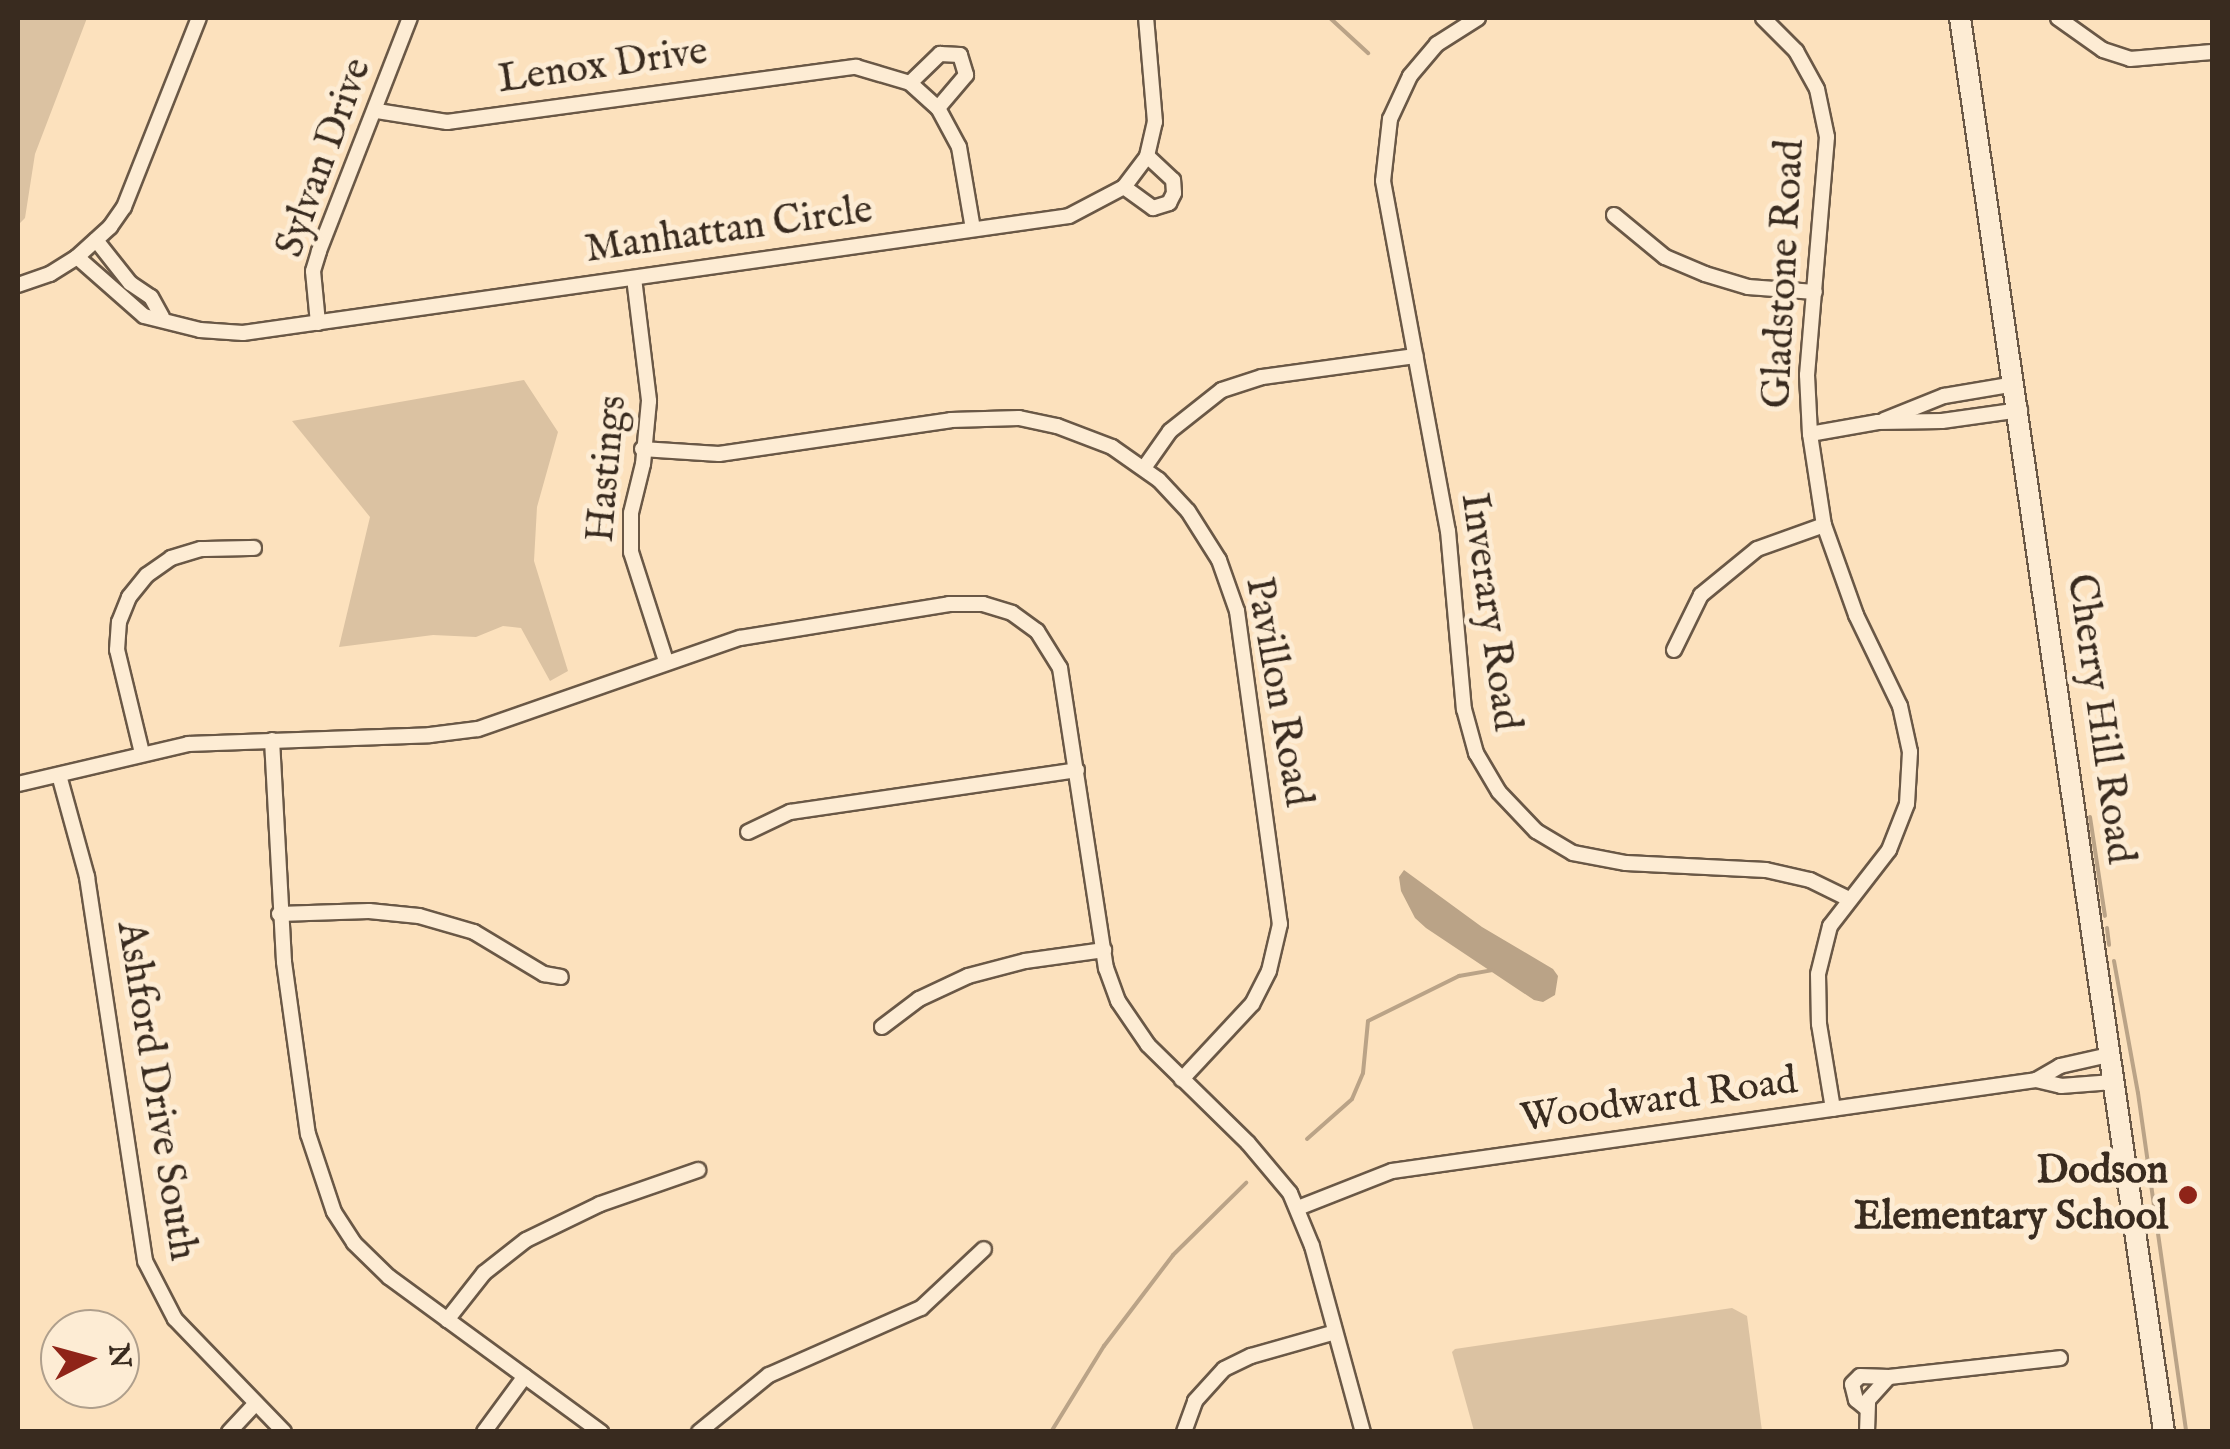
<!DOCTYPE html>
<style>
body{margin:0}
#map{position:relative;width:2230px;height:1449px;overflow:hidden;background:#fce1bd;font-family:"IM FELL English",serif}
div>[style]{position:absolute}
.green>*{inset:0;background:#dbc2a2}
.water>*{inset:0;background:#baa387}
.stream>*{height:4px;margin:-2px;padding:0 2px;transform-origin:2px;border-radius:2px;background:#baa387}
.roads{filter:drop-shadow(2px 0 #6a5846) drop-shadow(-2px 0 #6a5846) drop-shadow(0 2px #6a5846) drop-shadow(0 -2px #6a5846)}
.minor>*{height:14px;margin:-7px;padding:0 7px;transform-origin:7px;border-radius:7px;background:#fdecd4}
.secondary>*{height:20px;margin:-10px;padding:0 10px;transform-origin:10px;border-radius:10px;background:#fdecd4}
.dots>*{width:28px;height:28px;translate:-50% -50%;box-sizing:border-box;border:5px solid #fdecd4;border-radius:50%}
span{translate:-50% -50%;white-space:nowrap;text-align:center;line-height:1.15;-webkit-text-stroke:10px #fdecd4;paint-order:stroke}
.street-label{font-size:40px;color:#392b1f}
.poi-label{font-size:40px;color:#392b1f;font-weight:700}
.right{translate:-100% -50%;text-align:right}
.frame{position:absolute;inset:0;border:20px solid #392b1f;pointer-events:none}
.north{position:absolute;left:40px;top:1309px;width:100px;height:100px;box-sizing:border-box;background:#fdecd4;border:2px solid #af9f8c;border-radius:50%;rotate:84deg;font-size:28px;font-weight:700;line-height:40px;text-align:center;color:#392b1f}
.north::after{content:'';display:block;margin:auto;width:35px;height:45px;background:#8f2418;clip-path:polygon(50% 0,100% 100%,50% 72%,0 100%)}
</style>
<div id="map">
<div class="green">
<div style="clip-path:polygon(18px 18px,87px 18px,35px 154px,25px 218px,18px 225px)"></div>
<div style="clip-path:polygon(524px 380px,558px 432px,537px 507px,534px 561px,568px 671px,550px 681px,521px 628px,503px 626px,476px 637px,433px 635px,339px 647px,370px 517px,292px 421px)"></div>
<div style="clip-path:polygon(1732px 1308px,1747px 1316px,1762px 1431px,1474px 1431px,1452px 1352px,1455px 1349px)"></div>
</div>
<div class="water">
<div style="clip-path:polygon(1404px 870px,1482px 927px,1553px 969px,1558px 976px,1555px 995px,1543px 1002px,1534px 1000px,1426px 928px,1415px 918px,1401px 891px,1399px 877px)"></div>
</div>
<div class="stream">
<div style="left:1330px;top:18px;width:52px;rotate:42.6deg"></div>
<div style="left:2090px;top:817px;width:100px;rotate:81.4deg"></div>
<div style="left:2107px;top:928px;width:17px;rotate:83deg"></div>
<div style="left:2114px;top:961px;width:134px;rotate:79.7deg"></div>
<div style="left:2138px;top:1093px;width:342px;rotate:81.9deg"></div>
<div style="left:1307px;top:1139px;width:60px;rotate:-41.6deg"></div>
<div style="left:1352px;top:1099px;width:28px;rotate:-67deg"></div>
<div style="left:1363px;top:1073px;width:52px;rotate:-84.5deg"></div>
<div style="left:1368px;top:1021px;width:102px;rotate:-26.3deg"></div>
<div style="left:1459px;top:976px;width:34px;rotate:-10deg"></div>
<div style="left:1051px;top:1432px;width:101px;rotate:-58.4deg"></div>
<div style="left:1104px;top:1346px;width:114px;rotate:-52.8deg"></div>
<div style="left:1173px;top:1255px;width:103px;rotate:-44.6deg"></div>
</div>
<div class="roads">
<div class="minor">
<div style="left:1478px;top:18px;width:49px;rotate:147.6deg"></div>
<div style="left:1437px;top:44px;width:42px;rotate:130.2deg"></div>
<div style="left:1410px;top:76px;width:47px;rotate:114.9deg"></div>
<div style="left:1390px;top:119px;width:62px;rotate:96.4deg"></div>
<div style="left:1383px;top:181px;width:356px;rotate:79.5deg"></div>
<div style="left:1448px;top:531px;width:179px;rotate:84.9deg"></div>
<div style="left:1464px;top:709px;width:46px;rotate:74.7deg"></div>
<div style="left:1476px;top:753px;width:45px;rotate:59.5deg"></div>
<div style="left:1499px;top:792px;width:54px;rotate:46.5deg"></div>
<div style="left:1536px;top:831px;width:43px;rotate:30.7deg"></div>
<div style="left:1573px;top:853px;width:54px;rotate:10.7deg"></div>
<div style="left:1626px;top:863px;width:140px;rotate:2.9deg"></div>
<div style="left:1766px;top:870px;width:45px;rotate:12.8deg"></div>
<div style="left:1810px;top:880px;width:43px;rotate:26deg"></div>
<div style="left:1763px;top:18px;width:47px;rotate:45deg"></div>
<div style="left:1796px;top:51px;width:43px;rotate:61.1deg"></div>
<div style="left:1817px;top:89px;width:49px;rotate:78.2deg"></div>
<div style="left:1827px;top:137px;width:239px;rotate:94.8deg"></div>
<div style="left:1807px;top:375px;width:59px;rotate:87.1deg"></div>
<div style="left:1810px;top:434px;width:92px;rotate:81.3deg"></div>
<div style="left:1824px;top:525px;width:96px;rotate:70.4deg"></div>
<div style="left:1856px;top:615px;width:101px;rotate:64.2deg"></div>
<div style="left:1900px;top:706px;width:47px;rotate:77.7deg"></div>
<div style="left:1910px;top:752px;width:52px;rotate:93.3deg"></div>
<div style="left:1907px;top:804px;width:49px;rotate:111.4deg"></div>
<div style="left:1889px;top:850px;width:96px;rotate:127.8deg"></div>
<div style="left:1830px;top:926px;width:49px;rotate:104deg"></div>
<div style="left:1818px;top:974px;width:50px;rotate:88.9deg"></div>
<div style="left:1819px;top:1024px;width:86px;rotate:80.6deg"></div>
<div style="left:2058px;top:18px;width:55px;rotate:35.4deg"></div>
<div style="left:2103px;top:50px;width:28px;rotate:18deg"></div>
<div style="left:2130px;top:59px;width:82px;rotate:-4.9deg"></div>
<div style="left:910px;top:83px;width:42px;rotate:-44deg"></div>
<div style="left:940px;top:54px;width:20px;rotate:3deg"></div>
<div style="left:960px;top:55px;width:21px;rotate:73deg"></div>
<div style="left:966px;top:75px;width:43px;rotate:130.3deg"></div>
<div style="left:377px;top:111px;width:71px;rotate:8.9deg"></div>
<div style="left:447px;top:122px;width:413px;rotate:-7.7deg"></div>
<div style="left:856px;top:67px;width:56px;rotate:16.5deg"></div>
<div style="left:910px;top:83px;width:38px;rotate:42deg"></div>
<div style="left:938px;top:108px;width:44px;rotate:61.7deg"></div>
<div style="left:959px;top:147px;width:83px;rotate:80.3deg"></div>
<div style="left:1124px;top:187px;width:36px;rotate:36deg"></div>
<div style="left:1153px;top:208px;width:17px;rotate:-17deg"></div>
<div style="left:1169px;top:203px;width:11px;rotate:-63deg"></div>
<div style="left:1174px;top:193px;width:13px;rotate:-94deg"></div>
<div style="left:1173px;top:180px;width:35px;rotate:-137deg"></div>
<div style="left:1614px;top:215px;width:66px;rotate:39.5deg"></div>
<div style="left:1665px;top:257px;width:43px;rotate:23deg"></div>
<div style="left:1705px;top:274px;width:45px;rotate:16.8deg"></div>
<div style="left:1748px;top:287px;width:67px;rotate:4.3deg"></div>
<div style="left:96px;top:240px;width:55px;rotate:51.7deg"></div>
<div style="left:130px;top:283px;width:25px;rotate:34deg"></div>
<div style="left:151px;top:297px;width:23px;rotate:61deg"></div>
<div style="left:77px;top:257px;width:89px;rotate:41.4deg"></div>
<div style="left:144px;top:316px;width:58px;rotate:14deg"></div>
<div style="left:200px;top:330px;width:43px;rotate:4deg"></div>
<div style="left:243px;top:333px;width:834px;rotate:-8.06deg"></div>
<div style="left:1069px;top:216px;width:62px;rotate:-27.8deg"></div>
<div style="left:1124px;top:187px;width:39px;rotate:-53deg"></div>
<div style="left:1147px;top:156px;width:35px;rotate:-77deg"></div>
<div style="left:1155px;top:122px;width:104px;rotate:-94.9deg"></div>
<div style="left:634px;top:278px;width:124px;rotate:83deg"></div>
<div style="left:649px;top:401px;width:63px;rotate:95.4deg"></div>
<div style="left:643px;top:464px;width:50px;rotate:103.8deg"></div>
<div style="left:631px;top:513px;width:39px;rotate:90deg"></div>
<div style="left:631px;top:552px;width:114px;rotate:72.2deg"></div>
<div style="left:18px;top:285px;width:34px;rotate:-19deg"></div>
<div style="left:50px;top:274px;width:32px;rotate:-32deg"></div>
<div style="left:77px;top:257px;width:45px;rotate:-42.3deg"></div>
<div style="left:110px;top:227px;width:24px;rotate:-55deg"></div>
<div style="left:124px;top:207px;width:203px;rotate:-68.4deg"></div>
<div style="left:318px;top:323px;width:52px;rotate:-95.5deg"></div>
<div style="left:313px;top:271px;width:21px;rotate:-73deg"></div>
<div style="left:319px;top:251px;width:250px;rotate:-68.7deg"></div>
<div style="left:1884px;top:420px;width:65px;rotate:-21.8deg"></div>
<div style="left:1944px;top:396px;width:72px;rotate:-9.6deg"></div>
<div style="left:1810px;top:434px;width:69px;rotate:-10deg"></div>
<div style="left:1878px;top:422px;width:64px;rotate:-0.9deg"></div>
<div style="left:1942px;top:421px;width:79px;rotate:-8deg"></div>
<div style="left:642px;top:449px;width:77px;rotate:3.7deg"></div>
<div style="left:719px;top:454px;width:234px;rotate:-8.3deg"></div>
<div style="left:951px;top:420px;width:68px;rotate:-1.7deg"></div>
<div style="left:1019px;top:418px;width:39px;rotate:12deg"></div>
<div style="left:1057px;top:426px;width:59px;rotate:20.9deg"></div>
<div style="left:1112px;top:447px;width:57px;rotate:35.1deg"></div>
<div style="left:1159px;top:480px;width:42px;rotate:46.9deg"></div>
<div style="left:1188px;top:511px;width:58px;rotate:57.7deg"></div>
<div style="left:1219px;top:560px;width:54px;rotate:70.6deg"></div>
<div style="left:1237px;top:611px;width:316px;rotate:82.2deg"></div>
<div style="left:1280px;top:924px;width:48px;rotate:103.2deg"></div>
<div style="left:1269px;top:971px;width:37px;rotate:117deg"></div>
<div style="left:1252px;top:1004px;width:103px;rotate:133deg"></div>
<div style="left:1144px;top:468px;width:45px;rotate:-54.9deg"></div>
<div style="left:1170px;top:431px;width:66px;rotate:-38.3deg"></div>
<div style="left:1222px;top:390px;width:42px;rotate:-18deg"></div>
<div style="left:1262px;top:377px;width:155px;rotate:-7.8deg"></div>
<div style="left:1674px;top:650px;width:61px;rotate:-63.9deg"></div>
<div style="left:1701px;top:595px;width:72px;rotate:-39.4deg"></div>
<div style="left:1757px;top:549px;width:71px;rotate:-19.7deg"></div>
<div style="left:272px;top:740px;width:222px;rotate:86.9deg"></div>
<div style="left:284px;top:962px;width:174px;rotate:82.1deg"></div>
<div style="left:308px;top:1134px;width:82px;rotate:71.6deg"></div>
<div style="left:334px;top:1212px;width:37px;rotate:57deg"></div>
<div style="left:354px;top:1243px;width:49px;rotate:44.2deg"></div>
<div style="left:389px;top:1277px;width:263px;rotate:36.2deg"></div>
<div style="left:142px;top:753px;width:106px;rotate:-103.6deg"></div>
<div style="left:117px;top:650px;width:28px;rotate:-86deg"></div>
<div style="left:119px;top:622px;width:27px;rotate:-68deg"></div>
<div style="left:129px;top:597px;width:28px;rotate:-51deg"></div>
<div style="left:147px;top:575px;width:29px;rotate:-35deg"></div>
<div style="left:171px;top:558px;width:31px;rotate:-17deg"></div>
<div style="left:201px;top:549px;width:53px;rotate:-1.1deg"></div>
<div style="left:59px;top:775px;width:106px;rotate:74.6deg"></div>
<div style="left:87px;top:877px;width:388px;rotate:81.4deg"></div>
<div style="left:145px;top:1261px;width:65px;rotate:62.7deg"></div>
<div style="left:175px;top:1319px;width:157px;rotate:46deg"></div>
<div style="left:18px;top:784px;width:175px;rotate:-13.2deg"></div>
<div style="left:188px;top:744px;width:242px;rotate:-2.1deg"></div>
<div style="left:430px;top:735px;width:48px;rotate:-7.1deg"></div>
<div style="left:478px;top:729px;width:277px;rotate:-19.2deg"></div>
<div style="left:740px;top:638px;width:212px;rotate:-9.2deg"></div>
<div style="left:949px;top:604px;width:34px"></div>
<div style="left:983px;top:604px;width:30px;rotate:17deg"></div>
<div style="left:1012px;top:613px;width:31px;rotate:36deg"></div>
<div style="left:1037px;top:631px;width:44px;rotate:58.1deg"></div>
<div style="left:1060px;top:668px;width:304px;rotate:81.3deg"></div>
<div style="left:1106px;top:968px;width:35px;rotate:70deg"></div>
<div style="left:1118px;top:1001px;width:53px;rotate:55.7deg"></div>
<div style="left:1148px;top:1045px;width:140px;rotate:44.4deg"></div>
<div style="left:1248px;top:1143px;width:65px;rotate:50deg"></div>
<div style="left:1290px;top:1193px;width:57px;rotate:67.5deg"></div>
<div style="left:1312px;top:1246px;width:193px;rotate:74.7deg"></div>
<div style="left:748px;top:832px;width:47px;rotate:-25.5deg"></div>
<div style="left:790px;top:812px;width:290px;rotate:-8.3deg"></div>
<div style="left:279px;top:914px;width:90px;rotate:-1.9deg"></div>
<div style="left:369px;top:911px;width:50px;rotate:5.7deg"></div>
<div style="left:419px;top:916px;width:57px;rotate:16.2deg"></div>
<div style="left:474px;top:932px;width:82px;rotate:31deg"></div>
<div style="left:544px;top:974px;width:17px;rotate:10deg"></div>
<div style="left:882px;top:1027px;width:46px;rotate:-37.1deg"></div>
<div style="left:919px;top:999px;width:54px;rotate:-25.1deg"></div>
<div style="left:968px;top:976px;width:59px;rotate:-14.7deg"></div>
<div style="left:1025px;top:961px;width:80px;rotate:-7.9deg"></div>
<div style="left:2036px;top:1080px;width:26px;rotate:13deg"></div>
<div style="left:2061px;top:1086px;width:52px;rotate:-4.4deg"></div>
<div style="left:1298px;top:1208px;width:101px;rotate:-21.5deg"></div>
<div style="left:1392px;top:1171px;width:650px;rotate:-8.04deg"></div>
<div style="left:2036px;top:1080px;width:28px;rotate:-30deg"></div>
<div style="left:2060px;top:1066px;width:50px;rotate:-12.7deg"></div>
<div style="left:447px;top:1320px;width:60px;rotate:-51.8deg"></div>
<div style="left:484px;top:1273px;width:53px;rotate:-38.2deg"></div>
<div style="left:526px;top:1240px;width:82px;rotate:-25.9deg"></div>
<div style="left:600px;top:1204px;width:104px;rotate:-19.1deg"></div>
<div style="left:1866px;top:1408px;width:13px;rotate:-141deg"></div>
<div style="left:1856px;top:1400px;width:16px;rotate:-104deg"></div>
<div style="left:1852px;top:1384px;width:11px;rotate:-45deg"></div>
<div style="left:1860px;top:1376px;width:29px;rotate:2deg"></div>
<div style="left:229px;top:1432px;width:38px;rotate:-47deg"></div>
<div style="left:484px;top:1432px;width:69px;rotate:-53.8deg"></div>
<div style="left:699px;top:1432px;width:90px;rotate:-39.2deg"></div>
<div style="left:769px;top:1375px;width:166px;rotate:-23.8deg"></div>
<div style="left:921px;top:1308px;width:86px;rotate:-43.1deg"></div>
<div style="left:1184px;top:1432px;width:33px;rotate:-70deg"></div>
<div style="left:1195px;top:1401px;width:43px;rotate:-47.8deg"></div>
<div style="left:1224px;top:1369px;width:30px;rotate:-26deg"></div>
<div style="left:1251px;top:1356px;width:87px;rotate:-15.9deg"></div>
<div style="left:1867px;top:1432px;width:32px;rotate:-88deg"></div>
<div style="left:1868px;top:1400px;width:31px;rotate:-48deg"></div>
<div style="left:1889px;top:1377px;width:172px;rotate:-6.3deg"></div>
</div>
<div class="secondary">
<div style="left:1960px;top:18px;width:1429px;rotate:81.79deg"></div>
</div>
</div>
<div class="dots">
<div style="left:2188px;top:1195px;background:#8f2418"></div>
</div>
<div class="street-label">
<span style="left:603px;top:67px;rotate:-8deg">Lenox Drive</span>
<span style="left:325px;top:158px;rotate:-70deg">Sylvan Drive</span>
<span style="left:729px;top:231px;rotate:-8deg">Manhattan Circle</span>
<span style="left:1785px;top:274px;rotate:-87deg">Gladstone Road</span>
<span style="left:608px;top:469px;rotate:-85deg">Hastings</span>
<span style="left:1489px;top:612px;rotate:82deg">Inverary Road</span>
<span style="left:1277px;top:692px;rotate:80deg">Pavillon Road</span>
<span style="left:2099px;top:719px;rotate:82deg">Cherry Hill Road</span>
<span style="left:155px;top:1091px;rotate:81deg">Ashford Drive South</span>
<span style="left:1659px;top:1101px;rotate:-8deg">Woodward Road</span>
</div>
<div class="poi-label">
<span class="right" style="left:2168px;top:1195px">Dodson<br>Elementary School</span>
</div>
<div class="frame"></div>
<div class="north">N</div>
</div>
